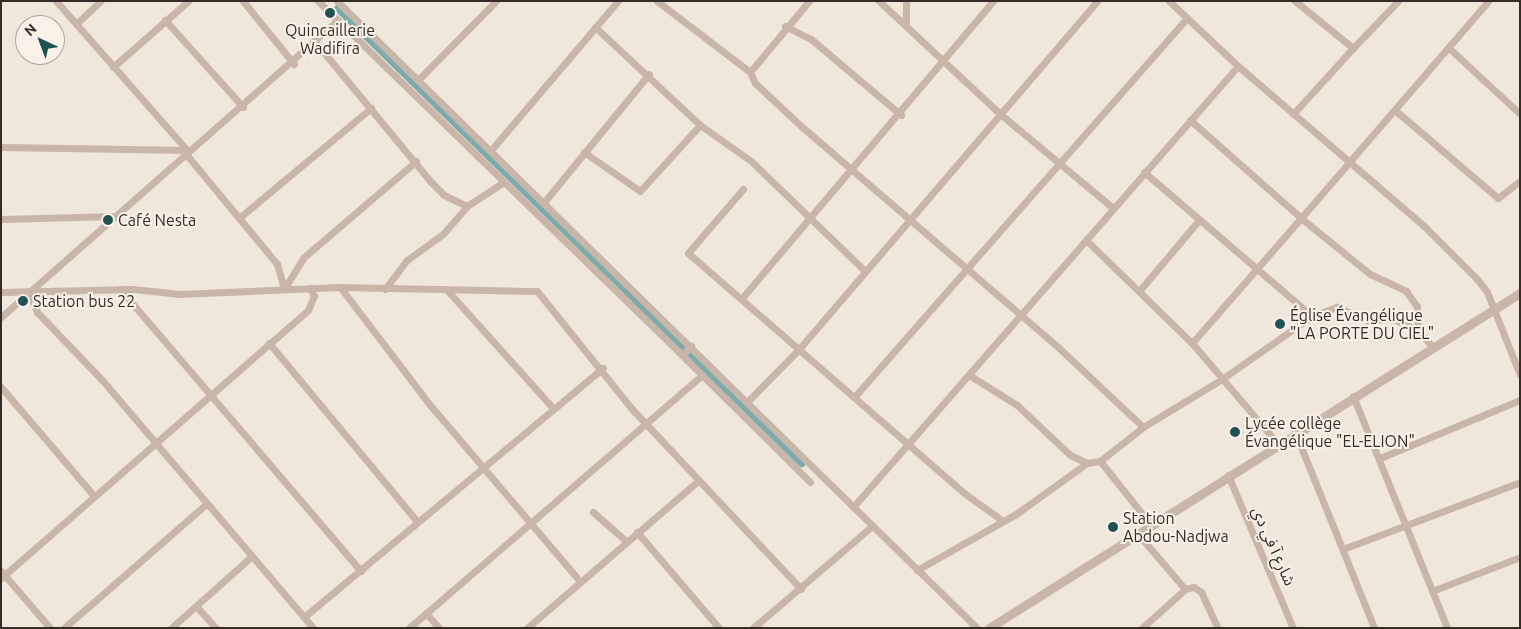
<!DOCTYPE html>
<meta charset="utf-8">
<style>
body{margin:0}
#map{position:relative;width:1521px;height:629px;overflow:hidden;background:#f0e7dc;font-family:Ubuntu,"Noto Sans Arabic",sans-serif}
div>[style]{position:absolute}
.canal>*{height:7px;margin:-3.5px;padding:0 3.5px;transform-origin:3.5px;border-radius:3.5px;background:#7daaac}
.minor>*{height:7px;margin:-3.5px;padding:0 3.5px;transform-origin:3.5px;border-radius:3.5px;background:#c8b7a9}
.tertiary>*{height:9px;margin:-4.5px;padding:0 4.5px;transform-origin:4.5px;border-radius:4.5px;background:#c8b7a9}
.dots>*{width:14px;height:14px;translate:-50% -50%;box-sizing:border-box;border:2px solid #f8f1e8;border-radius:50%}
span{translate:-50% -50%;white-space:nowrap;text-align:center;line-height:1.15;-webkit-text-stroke:4px #f8f1e8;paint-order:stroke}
.poi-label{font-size:16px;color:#352c28}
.left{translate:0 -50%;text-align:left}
.street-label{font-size:16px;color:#352c28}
.frame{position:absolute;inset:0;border:2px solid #352c28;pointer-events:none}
.north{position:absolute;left:15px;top:15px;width:50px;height:50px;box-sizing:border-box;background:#f8f1e8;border:1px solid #aaa29b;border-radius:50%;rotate:317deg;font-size:14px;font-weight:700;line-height:20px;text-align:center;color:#352c28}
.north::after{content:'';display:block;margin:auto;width:18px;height:22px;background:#215154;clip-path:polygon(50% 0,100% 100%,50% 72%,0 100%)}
</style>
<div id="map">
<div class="canal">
<div style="left:337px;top:8px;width:412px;rotate:44.4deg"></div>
<div style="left:635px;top:300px;width:69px;rotate:44.4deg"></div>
<div style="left:690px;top:354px;width:156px;rotate:44.5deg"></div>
</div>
<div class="minor">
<div style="left:56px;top:1px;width:198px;rotate:48.7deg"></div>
<div style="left:187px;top:150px;width:4px;rotate:104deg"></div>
<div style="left:186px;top:154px;width:143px;rotate:50.4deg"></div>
<div style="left:277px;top:264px;width:26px;rotate:74deg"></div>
<div style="left:243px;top:1px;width:81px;rotate:51deg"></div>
<div style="left:318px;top:1px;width:508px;rotate:44.2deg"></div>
<div style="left:682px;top:355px;width:13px;rotate:-45deg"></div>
<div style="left:337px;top:1px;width:896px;rotate:44.41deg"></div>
<div style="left:657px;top:1px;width:117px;rotate:37.4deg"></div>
<div style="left:750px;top:72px;width:12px;rotate:66deg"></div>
<div style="left:755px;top:83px;width:63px;rotate:43.1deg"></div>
<div style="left:801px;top:126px;width:340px;rotate:40.7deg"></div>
<div style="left:1059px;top:348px;width:115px;rotate:43.2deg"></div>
<div style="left:879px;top:1px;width:164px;rotate:43deg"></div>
<div style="left:999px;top:113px;width:148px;rotate:39.8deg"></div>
<div style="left:1169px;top:1px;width:95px;rotate:43.3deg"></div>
<div style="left:1295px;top:1px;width:75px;rotate:39deg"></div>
<div style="left:1353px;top:48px;width:65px;rotate:-46.2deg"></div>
<div style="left:165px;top:20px;width:117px;rotate:48.1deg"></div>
<div style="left:906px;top:23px;width:22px;rotate:-90deg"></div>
<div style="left:76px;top:24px;width:34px;rotate:-43deg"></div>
<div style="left:785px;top:26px;width:29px;rotate:27deg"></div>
<div style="left:811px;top:39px;width:118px;rotate:40.2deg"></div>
<div style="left:595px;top:27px;width:144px;rotate:43deg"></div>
<div style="left:700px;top:125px;width:62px;rotate:35.2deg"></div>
<div style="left:751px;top:161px;width:158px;rotate:44deg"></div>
<div style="left:316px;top:43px;width:180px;rotate:50.4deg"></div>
<div style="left:431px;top:182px;width:18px;rotate:45deg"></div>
<div style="left:444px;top:195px;width:25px;rotate:26deg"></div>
<div style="left:1449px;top:48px;width:97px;rotate:42.9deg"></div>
<div style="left:113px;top:67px;width:100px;rotate:-41.3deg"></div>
<div style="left:750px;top:72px;width:92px;rotate:-50.3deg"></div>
<div style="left:418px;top:80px;width:111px;rotate:-45.4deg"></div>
<div style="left:1396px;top:111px;width:134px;rotate:40.5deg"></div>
<div style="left:1498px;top:198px;width:28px;rotate:-38deg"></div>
<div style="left:1293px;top:114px;width:89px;rotate:-47.7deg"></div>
<div style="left:1190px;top:120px;width:148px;rotate:41.4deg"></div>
<div style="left:1301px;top:218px;width:286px;rotate:-49.2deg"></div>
<div style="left:1px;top:147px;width:186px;rotate:0.9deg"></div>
<div style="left:491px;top:150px;width:196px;rotate:-49.6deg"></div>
<div style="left:584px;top:152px;width:68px;rotate:34.9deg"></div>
<div style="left:640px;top:191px;width:89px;rotate:-47.7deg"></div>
<div style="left:1144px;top:172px;width:221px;rotate:40.6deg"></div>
<div style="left:1312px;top:316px;width:27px;rotate:-20deg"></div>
<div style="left:1337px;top:307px;width:35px;rotate:24deg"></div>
<div style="left:1369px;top:321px;width:22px;rotate:-8deg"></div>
<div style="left:1391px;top:318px;width:30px;rotate:24deg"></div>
<div style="left:743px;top:189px;width:84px;rotate:130.7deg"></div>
<div style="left:688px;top:253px;width:366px;rotate:41deg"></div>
<div style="left:964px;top:493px;width:48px;rotate:35.7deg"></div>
<div style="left:545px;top:201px;width:164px;rotate:-50.7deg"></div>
<div style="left:239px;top:218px;width:172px;rotate:-39.8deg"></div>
<div style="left:1px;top:219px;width:115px;rotate:-1.5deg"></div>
<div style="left:1086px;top:240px;width:148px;rotate:44.2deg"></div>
<div style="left:1192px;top:343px;width:131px;rotate:49.6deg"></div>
<div style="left:340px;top:287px;width:148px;rotate:52.7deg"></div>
<div style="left:430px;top:405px;width:231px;rotate:49.6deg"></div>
<div style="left:120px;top:289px;width:371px;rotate:49.5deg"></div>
<div style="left:284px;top:289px;width:36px;rotate:-58deg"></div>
<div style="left:303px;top:258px;width:149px;rotate:-40.6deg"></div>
<div style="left:385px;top:289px;width:36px;rotate:-53deg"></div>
<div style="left:407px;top:260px;width:44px;rotate:-35.8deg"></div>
<div style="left:443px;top:234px;width:37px;rotate:-49deg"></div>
<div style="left:467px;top:206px;width:44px;rotate:-33deg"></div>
<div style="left:447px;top:290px;width:157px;rotate:48.1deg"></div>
<div style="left:1140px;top:290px;width:92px;rotate:-49.9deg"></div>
<div style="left:1px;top:292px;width:132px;rotate:-1.3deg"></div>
<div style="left:133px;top:289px;width:47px;rotate:6.1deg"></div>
<div style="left:180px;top:294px;width:160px;rotate:-2.5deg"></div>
<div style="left:340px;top:287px;width:197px;rotate:1.2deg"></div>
<div style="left:537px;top:291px;width:151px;rotate:51.2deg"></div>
<div style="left:632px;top:409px;width:247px;rotate:46.8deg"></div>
<div style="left:29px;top:292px;width:22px;rotate:68deg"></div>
<div style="left:37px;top:312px;width:95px;rotate:46.3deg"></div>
<div style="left:103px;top:381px;width:324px;rotate:49.6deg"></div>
<div style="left:742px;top:298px;width:389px;rotate:-49.8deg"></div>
<div style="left:1px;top:317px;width:449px;rotate:-41.4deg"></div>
<div style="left:269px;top:343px;width:231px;rotate:50.3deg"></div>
<div style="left:1192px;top:343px;width:166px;rotate:-48.9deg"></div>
<div style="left:1301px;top:218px;width:89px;rotate:39.1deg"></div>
<div style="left:1370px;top:274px;width:40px;rotate:25deg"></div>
<div style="left:1406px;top:291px;width:19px;rotate:55deg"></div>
<div style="left:1417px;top:307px;width:23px;rotate:88deg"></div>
<div style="left:1418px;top:330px;width:23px;rotate:49deg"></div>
<div style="left:702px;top:375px;width:152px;rotate:44.7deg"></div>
<div style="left:969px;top:375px;width:57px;rotate:32deg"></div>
<div style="left:1017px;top:405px;width:73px;rotate:43.3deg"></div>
<div style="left:1070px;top:455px;width:19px;rotate:25deg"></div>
<div style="left:1px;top:387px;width:143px;rotate:49.5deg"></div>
<div style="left:856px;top:395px;width:502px;rotate:-48.72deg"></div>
<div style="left:1353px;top:396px;width:250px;rotate:67.9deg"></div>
<div style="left:747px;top:402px;width:74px;rotate:-45.5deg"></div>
<div style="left:799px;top:349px;width:458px;rotate:-49.4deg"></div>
<div style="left:1295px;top:432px;width:211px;rotate:68deg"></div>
<div style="left:1380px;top:458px;width:152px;rotate:-22.5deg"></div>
<div style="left:1100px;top:461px;width:82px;rotate:51.4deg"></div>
<div style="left:1228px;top:475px;width:166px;rotate:67deg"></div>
<div style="left:853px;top:507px;width:585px;rotate:-48.88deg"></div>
<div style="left:1238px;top:66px;width:245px;rotate:40.7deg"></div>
<div style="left:1424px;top:226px;width:75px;rotate:45deg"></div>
<div style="left:1477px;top:279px;width:16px;rotate:52deg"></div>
<div style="left:1487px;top:292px;width:89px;rotate:68.3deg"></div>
<div style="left:593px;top:512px;width:44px;rotate:41.3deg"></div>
<div style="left:637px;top:532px;width:126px;rotate:49.5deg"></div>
<div style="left:1138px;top:534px;width:72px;rotate:49.5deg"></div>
<div style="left:1343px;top:549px;width:189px;rotate:-20.7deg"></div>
<div style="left:917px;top:570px;width:114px;rotate:-29.5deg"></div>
<div style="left:1016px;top:514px;width:87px;rotate:-35.7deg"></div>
<div style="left:1087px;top:463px;width:13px;rotate:-9deg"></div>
<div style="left:1100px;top:461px;width:55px;rotate:-38.3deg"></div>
<div style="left:1143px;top:427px;width:92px;rotate:-31.3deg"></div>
<div style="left:1222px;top:379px;width:110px;rotate:-35deg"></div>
<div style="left:1px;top:571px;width:75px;rotate:49.3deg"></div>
<div style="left:1px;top:578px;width:408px;rotate:-41.1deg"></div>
<div style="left:308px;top:310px;width:15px;rotate:-67deg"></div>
<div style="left:314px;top:296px;width:9px;rotate:-117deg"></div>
<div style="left:1432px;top:591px;width:94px;rotate:-21.1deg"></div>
<div style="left:196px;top:606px;width:30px;rotate:48deg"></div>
<div style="left:426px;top:613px;width:20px;rotate:49deg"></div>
<div style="left:304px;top:617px;width:389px;rotate:-39.8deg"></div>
<div style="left:64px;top:628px;width:187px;rotate:-41.1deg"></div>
<div style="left:171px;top:628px;width:107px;rotate:-41.6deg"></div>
<div style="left:409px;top:628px;width:387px;rotate:-40.8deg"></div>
<div style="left:702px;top:375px;width:28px;rotate:-135deg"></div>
<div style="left:527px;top:628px;width:224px;rotate:-40.7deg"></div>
<div style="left:753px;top:628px;width:157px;rotate:-40.6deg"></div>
<div style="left:1142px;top:628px;width:58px;rotate:-42.2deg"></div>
<div style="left:1185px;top:589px;width:9px;rotate:-13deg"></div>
<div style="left:1194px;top:587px;width:9px;rotate:36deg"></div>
<div style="left:1201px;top:592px;width:40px;rotate:65deg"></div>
</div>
<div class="tertiary">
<div style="left:989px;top:628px;width:628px;rotate:-32.25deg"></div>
</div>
<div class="dots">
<div style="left:330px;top:13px;background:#215154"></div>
<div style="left:108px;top:220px;background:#215154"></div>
<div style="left:23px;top:301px;background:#215154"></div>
<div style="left:1280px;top:324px;background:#215154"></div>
<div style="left:1235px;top:432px;background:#215154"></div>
<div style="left:1113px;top:527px;background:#215154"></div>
</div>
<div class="poi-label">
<span style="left:330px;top:39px">Quincaillerie<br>Wadifira</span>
<span class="left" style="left:118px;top:220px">Café Nesta</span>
<span class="left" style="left:33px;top:301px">Station bus 22</span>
<span class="left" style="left:1290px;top:324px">Église Évangélique<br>"LA PORTE DU CIEL"</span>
<span class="left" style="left:1245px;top:432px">Lycée collège<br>Évangélique "EL-ELION"</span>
<span class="left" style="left:1123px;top:527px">Station<br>Abdou-Nadjwa</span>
</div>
<div class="street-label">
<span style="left:1274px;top:546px;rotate:66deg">شارع آ في دي</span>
</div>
<div class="frame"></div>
<div class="north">N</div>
</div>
